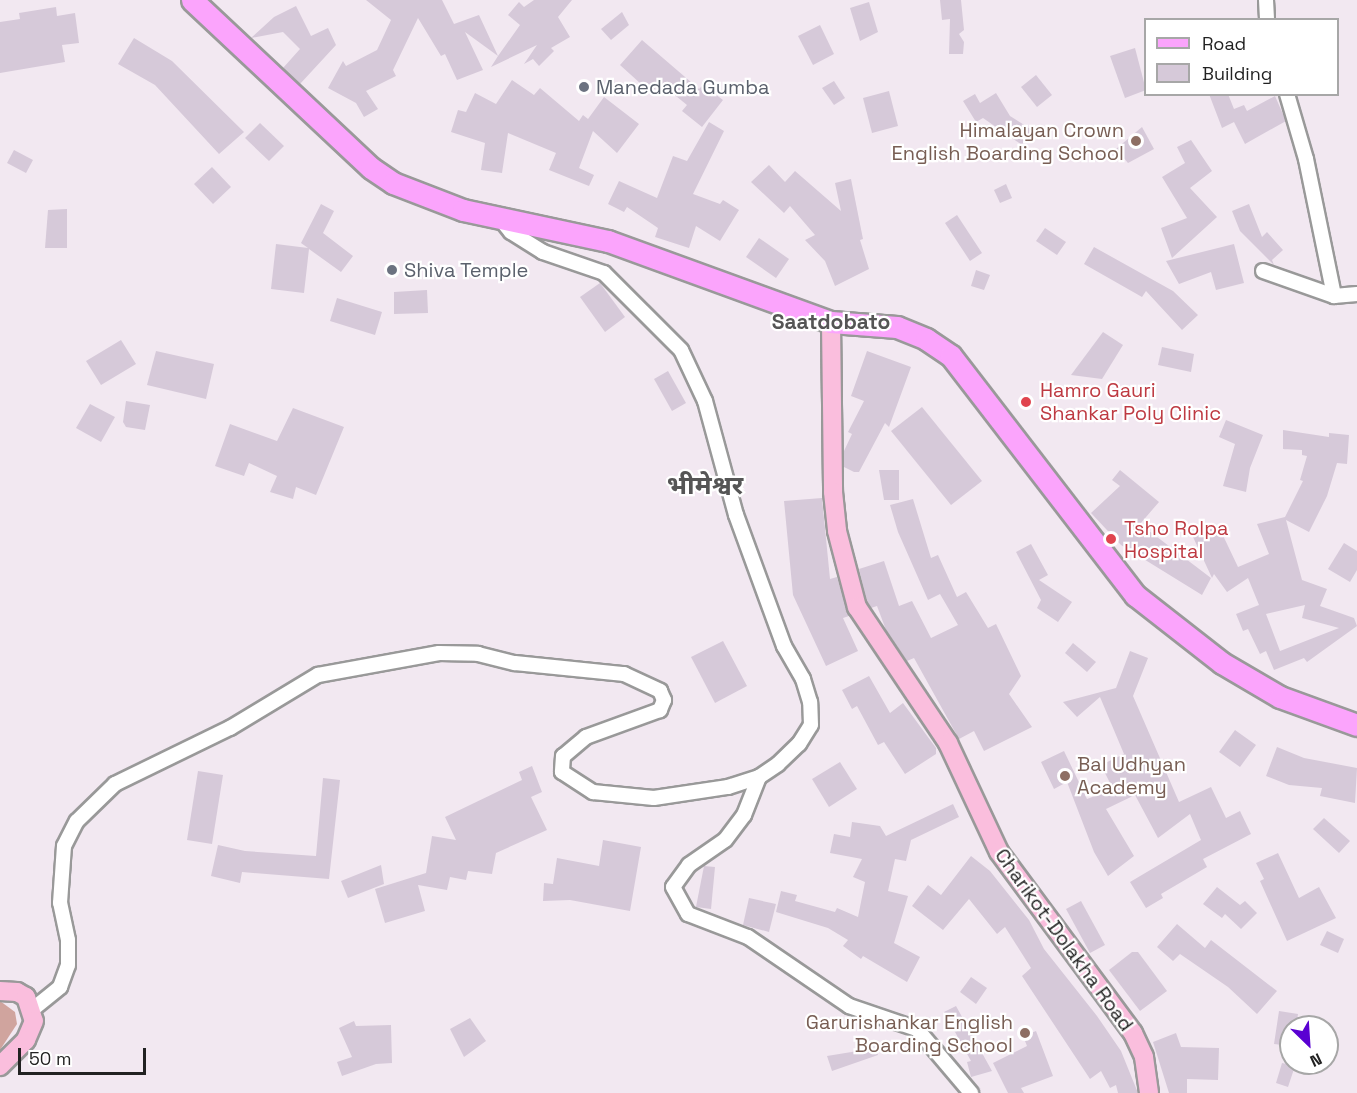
<!DOCTYPE html>
<meta charset="utf-8">
<style>
body{margin:0}
#map{position:relative;width:1357px;height:1093px;overflow:hidden;background:#f2e8f1;font-family:"Space Grotesk","Noto Sans Devanagari",sans-serif}
div>[style]{position:absolute}
.forest>*{inset:0;background:#d0a49e}
.building>*{inset:0;background:#d6c9d9}
.roads{filter:drop-shadow(2px 0 #999) drop-shadow(-2px 0 #999) drop-shadow(0 2px #999) drop-shadow(0 -2px #999)}
.street>*{height:14px;margin:-7px;padding:0 7px;transform-origin:7px;border-radius:7px;background:#fff}
.secondary>*{height:18px;margin:-9px;padding:0 9px;transform-origin:9px;border-radius:9px;background:#fabedd}
.primary>*{height:21px;margin:-10.5px;padding:0 10.5px;transform-origin:10.5px;border-radius:10.5px;background:#fba4fc}
.dots>*{width:16px;height:16px;translate:-50% -50%;box-sizing:border-box;border:3px solid #fff;border-radius:50%}
span{translate:-50% -50%;white-space:nowrap;text-align:center;line-height:1.15;-webkit-text-stroke:4.5px #fff;paint-order:stroke}
.worship-label{font-size:20px;color:#5b616d}
.left{translate:0 -50%;text-align:left}
.education-label{font-size:20px;color:#785e54}
.right{translate:-100% -50%;text-align:right}
.health-label{font-size:20px;color:#be3a42}
.street-label{font-size:20px;color:#222}
.neighbourhood-label{font-size:21px;color:#555;font-weight:700}
.district-label{font-size:26px;color:#555;font-weight:700}
.legend{position:absolute;left:1144px;top:18px;width:195px;height:78px;box-sizing:border-box;background:#fff;border:2px solid #a7a7a7;margin:0;padding:8px 10px;list-style:none;font-size:18px;color:#222}
.legend li{display:flex;align-items:center;gap:12px;height:30px}
.legend b{width:30px;border:2px solid #a7a7a7}
.north{position:absolute;left:1279px;top:1015px;width:60px;height:60px;box-sizing:border-box;background:#fff;border:2px solid #a7a7a7;border-radius:50%;rotate:155deg;font-size:16px;font-weight:700;line-height:24px;text-align:center;color:#222}
.north::after{content:'';display:block;margin:auto;width:21px;height:27px;background:#5a01d2;clip-path:polygon(50% 0,100% 100%,50% 72%,0 100%)}
.scale{position:absolute;left:18px;top:1048px;width:128px;height:27px;box-sizing:border-box;border:3px solid #222;border-top:0;padding-left:8px;font-size:18px;line-height:21px;white-space:nowrap;color:#222;-webkit-text-stroke:4px #fff;paint-order:stroke}
</style>
<div id="map">
<div class="forest">
<div style="clip-path:polygon(0 1001px,15px 1012px,17px 1024px,0 1050px)"></div>
</div>
<div class="building">
<div style="clip-path:polygon(366px 0,442px 0,454px 24px,479px 15px,498px 56px,520px 25px,508px 15px,519px 2px,524px 7px,534px 0,572px 0,558px 17px,570px 37px,551px 48px,554px 51px,539px 66px,533px 59px,524px 64px,537px 45px,491px 67px,498px 56px,465px 32px,483px 70px,457px 80px,445px 54px,441px 56px,418px 18px,393px 70px,396px 76px,366px 91px,378px 109px,364px 117px,356px 103px,328px 88px,343px 61px,346px 66px,377px 50px,391px 20px)"></div>
<div style="clip-path:polygon(940px 0,961px 0,964px 30px,959px 34px,964px 42px,963px 54px,949px 54px,950px 19px,942px 20px)"></div>
<div style="clip-path:polygon(869px 2px,878px 32px,860px 41px,850px 8px)"></div>
<div style="clip-path:polygon(296px 6px,311px 36px,328px 28px,336px 45px,300px 84px,283px 68px,300px 49px,283px 32px,251px 38px,274px 17px)"></div>
<div style="clip-path:polygon(56px 7px,57px 16px,75px 13px,79px 43px,62px 45px,65px 62px,0 73px,0 22px,20px 19px,19px 13px)"></div>
<div style="clip-path:polygon(622px 12px,629px 25px,611px 40px,601px 29px)"></div>
<div style="clip-path:polygon(820px 25px,834px 54px,813px 65px,798px 36px)"></div>
<div style="clip-path:polygon(134px 38px,172px 61px,244px 132px,219px 154px,155px 85px,118px 64px)"></div>
<div style="clip-path:polygon(642px 40px,699px 89px,703px 85px,723px 100px,702px 127px,682px 111px,687px 105px,660px 83px,651px 93px,620px 65px)"></div>
<div style="clip-path:polygon(1135px 48px,1146px 90px,1125px 98px,1110px 56px)"></div>
<div style="clip-path:polygon(1036px 75px,1052px 95px,1037px 107px,1021px 87px)"></div>
<div style="clip-path:polygon(512px 80px,534px 95px,540px 88px,579px 121px,583px 115px,588px 119px,604px 97px,639px 124px,617px 153px,593px 131px,579px 168px,594px 175px,589px 186px,549px 170px,556px 153px,508px 133px,502px 173px,481px 170px,485px 143px,451px 132px,458px 110px,466px 112px,475px 93px,496px 104px)"></div>
<div style="clip-path:polygon(834px 81px,845px 98px,834px 105px,822px 88px)"></div>
<div style="clip-path:polygon(889px 91px,898px 126px,872px 133px,863px 98px)"></div>
<div style="clip-path:polygon(996px 93px,1010px 116px,1032px 130px,1022px 145px,983px 118px,976px 122px,963px 101px,975px 94px,980px 103px)"></div>
<div style="clip-path:polygon(1209px 94px,1228px 94px,1234px 109px,1244px 105px,1247px 111px,1275px 96px,1286px 121px,1245px 144px,1234px 122px,1222px 128px)"></div>
<div style="clip-path:polygon(709px 122px,724px 131px,693px 194px,720px 204px,723px 200px,739px 210px,720px 241px,696px 226px,689px 248px,655px 237px,658px 228px,627px 207px,624px 212px,608px 204px,619px 181px,657px 198px,673px 156px,687px 161px)"></div>
<div style="clip-path:polygon(260px 123px,284px 146px,269px 161px,245px 138px)"></div>
<div style="clip-path:polygon(1142px 127px,1154px 149px,1128px 163px,1116px 149px)"></div>
<div style="clip-path:polygon(1191px 140px,1212px 171px,1190px 188px,1217px 217px,1172px 258px,1161px 228px,1187px 218px,1162px 177px,1185px 163px,1177px 147px)"></div>
<div style="clip-path:polygon(14px 150px,33px 160px,26px 173px,7px 163px)"></div>
<div style="clip-path:polygon(769px 165px,785px 182px,795px 171px,841px 211px,835px 183px,851px 179px,863px 239px,860px 240px,869px 269px,835px 286px,825px 261px,805px 240px,815px 235px,790px 206px,784px 213px,751px 182px)"></div>
<div style="clip-path:polygon(212px 167px,231px 187px,213px 204px,194px 184px)"></div>
<div style="clip-path:polygon(1006px 184px,1012px 198px,1000px 203px,994px 190px)"></div>
<div style="clip-path:polygon(321px 204px,334px 211px,323px 233px,353px 256px,341px 272px,309px 249px,304px 293px,271px 289px,276px 244px,308px 248px,301px 243px)"></div>
<div style="clip-path:polygon(1249px 204px,1262px 237px,1267px 232px,1283px 250px,1272px 260px,1274px 265px,1240px 231px,1232px 211px)"></div>
<div style="clip-path:polygon(67px 209px,67px 248px,45px 248px,48px 210px)"></div>
<div style="clip-path:polygon(957px 215px,982px 253px,970px 261px,945px 223px)"></div>
<div style="clip-path:polygon(1045px 228px,1066px 242px,1057px 255px,1036px 241px)"></div>
<div style="clip-path:polygon(759px 238px,789px 259px,776px 278px,746px 257px)"></div>
<div style="clip-path:polygon(1234px 244px,1244px 283px,1216px 290px,1211px 272px,1179px 284px,1166px 261px)"></div>
<div style="clip-path:polygon(1094px 247px,1173px 291px,1198px 315px,1182px 330px,1146px 291px,1142px 297px,1084px 264px)"></div>
<div style="clip-path:polygon(976px 270px,990px 275px,984px 290px,971px 286px)"></div>
<div style="clip-path:polygon(600px 283px,625px 317px,605px 332px,580px 297px)"></div>
<div style="clip-path:polygon(427px 290px,428px 313px,394px 314px,394px 292px)"></div>
<div style="clip-path:polygon(337px 298px,382px 312px,375px 335px,330px 321px)"></div>
<div style="clip-path:polygon(1103px 332px,1123px 345px,1102px 379px,1071px 375px)"></div>
<div style="clip-path:polygon(121px 340px,136px 364px,101px 385px,86px 361px)"></div>
<div style="clip-path:polygon(1162px 347px,1194px 354px,1191px 372px,1158px 365px)"></div>
<div style="clip-path:polygon(156px 351px,214px 364px,206px 399px,147px 385px)"></div>
<div style="clip-path:polygon(867px 351px,911px 367px,889px 427px,885px 423px,859px 472px,854px 472px,844px 467px,844px 451px,852px 434px,848px 432px,864px 401px,851px 396px)"></div>
<div style="clip-path:polygon(668px 371px,686px 403px,672px 411px,654px 379px)"></div>
<div style="clip-path:polygon(126px 401px,150px 405px,145px 430px,126px 427px,123px 422px)"></div>
<div style="clip-path:polygon(90px 404px,115px 417px,101px 442px,76px 428px)"></div>
<div style="clip-path:polygon(922px 407px,982px 481px,951px 505px,891px 431px)"></div>
<div style="clip-path:polygon(293px 408px,344px 427px,316px 495px,296px 487px,293px 499px,270px 492px,277px 476px,249px 463px,244px 476px,215px 466px,230px 424px,277px 441px)"></div>
<div style="clip-path:polygon(1226px 420px,1263px 435px,1250px 468px,1246px 492px,1223px 486px,1235px 444px,1219px 437px)"></div>
<div style="clip-path:polygon(evenodd,1283px 430px,1329px 437px,1329px 433px,1349px 435px,1347px 464px,1337px 463px,1327px 496px,1309px 532px,1286px 520px,1302px 580px,1327px 589px,1320px 606px,1354px 618px,1357px 626px,1307px 662px,1304px 658px,1274px 670px,1266px 651px,1260px 654px,1248px 629px,1243px 631px,1236px 614px,1259px 605px,1248px 578px,1227px 592px,1214px 574px,1212px 578px,1193px 537px,1218px 525px,1238px 567px,1269px 554px,1257px 524px,1285px 517px,1303px 481px,1300px 480px,1307px 456px,1302px 455px,1302px 450px,1283px 449px,1283px 430px,1305px 605px,1302px 618px,1339px 628px,1280px 651px,1266px 614px,1305px 605px)"></div>
<div style="clip-path:polygon(879px 470px,899px 470px,899px 500px,884px 500px)"></div>
<div style="clip-path:polygon(1120px 470px,1159px 502px,1140px 524px,1211px 578px,1202px 595px,1121px 545px,1091px 513px,1120px 486px,1112px 480px)"></div>
<div style="clip-path:polygon(822px 498px,830px 579px,837px 577px,849px 616px,843px 618px,858px 651px,826px 666px,793px 595px,784px 501px)"></div>
<div style="clip-path:polygon(913px 499px,931px 558px,938px 555px,957px 597px,966px 592px,988px 628px,996px 624px,1021px 676px,1009px 694px,1032px 727px,984px 751px,974px 731px,959px 739px,914px 658px,907px 661px,886px 630px,877px 606px,871px 608px,867px 602px,859px 569px,884px 561px,899px 606px,912px 601px,931px 638px,958px 625px,940px 594px,928px 600px,898px 532px,890px 505px)"></div>
<div style="clip-path:polygon(1344px 543px,1357px 551px,1357px 570px,1350px 582px,1328px 569px)"></div>
<div style="clip-path:polygon(1031px 544px,1048px 575px,1039px 580px,1072px 602px,1058px 622px,1037px 608px,1041px 600px,1016px 552px)"></div>
<div style="clip-path:polygon(723px 641px,747px 686px,715px 703px,691px 657px)"></div>
<div style="clip-path:polygon(1073px 643px,1096px 662px,1087px 672px,1065px 653px)"></div>
<div style="clip-path:polygon(1130px 651px,1148px 658px,1133px 696px,1179px 802px,1211px 787px,1226px 818px,1240px 811px,1251px 834px,1203px 859px,1207px 867px,1161px 894px,1163px 898px,1146px 908px,1130px 882px,1201px 840px,1190px 814px,1158px 838px,1135px 795px,1106px 809px,1134px 856px,1108px 876px,1094px 852px,1067px 782px,1054px 789px,1041px 762px,1064px 751px,1087px 799px,1113px 789px,1101px 765px,1124px 754px,1100px 697px,1077px 717px,1063px 702px,1116px 688px)"></div>
<div style="clip-path:polygon(869px 676px,890px 713px,903px 703px,936px 748px,936px 754px,905px 774px,884px 742px,878px 745px,857px 706px,852px 709px,842px 690px)"></div>
<div style="clip-path:polygon(1235px 730px,1256px 745px,1240px 767px,1219px 752px)"></div>
<div style="clip-path:polygon(1277px 747px,1304px 758px,1357px 768px,1355px 803px,1320px 796px,1322px 788px,1289px 785px,1266px 776px)"></div>
<div style="clip-path:polygon(840px 762px,857px 789px,829px 807px,812px 779px)"></div>
<div style="clip-path:polygon(532px 766px,542px 792px,531px 797px,547px 830px,496px 853px,492px 874px,468px 871px,466px 880px,450px 877px,447px 890px,418px 885px,425px 911px,385px 923px,375px 889px,426px 873px,432px 836px,456px 840px,445px 817px,522px 780px,519px 772px)"></div>
<div style="clip-path:polygon(198px 771px,223px 775px,212px 844px,187px 840px)"></div>
<div style="clip-path:polygon(323px 778px,340px 780px,329px 879px,242px 872px,240px 883px,211px 876px,218px 845px,245px 851px,316px 856px)"></div>
<div style="clip-path:polygon(953px 804px,959px 817px,911px 840px,906px 861px,895px 859px,888px 891px,908px 896px,894px 943px,920px 957px,907px 982px,863px 956px,861px 959px,843px 946px,848px 940px,828px 928px,776px 912px,781px 891px,797px 895px,795px 901px,835px 912px,837px 908px,858px 917px,865px 882px,853px 877px,862px 859px,830px 853px,834px 834px,850px 837px,852px 822px,880px 826px,886px 836px)"></div>
<div style="clip-path:polygon(1324px 818px,1350px 841px,1339px 853px,1313px 829px)"></div>
<div style="clip-path:polygon(603px 840px,641px 847px,630px 911px,570px 900px,543px 901px,544px 883px,553px 884px,557px 858px,599px 866px)"></div>
<div style="clip-path:polygon(1278px 853px,1299px 898px,1319px 887px,1336px 918px,1287px 941px,1260px 881px,1264px 879px,1256px 863px)"></div>
<div style="clip-path:polygon(971px 856px,990px 871px,1029px 920px,1044px 949px,1097px 1016px,1121px 1051px,1138px 1093px,1118px 1093px,1116px 1085px,1110px 1088px,1101px 1071px,1090px 1079px,1022px 976px,1031px 968px,1005px 927px,997px 934px,969px 899px,943px 930px,912px 906px,928px 885px,941px 895px)"></div>
<div style="clip-path:polygon(381px 865px,384px 884px,348px 898px,341px 881px)"></div>
<div style="clip-path:polygon(704px 866px,715px 867px,711px 909px,696px 907px)"></div>
<div style="clip-path:polygon(1217px 887px,1240px 905px,1245px 901px,1257px 913px,1241px 929px,1225px 914px,1222px 918px,1203px 904px)"></div>
<div style="clip-path:polygon(749px 898px,776px 904px,769px 932px,743px 925px)"></div>
<div style="clip-path:polygon(1081px 901px,1105px 945px,1090px 953px,1066px 909px)"></div>
<div style="clip-path:polygon(1177px 924px,1205px 948px,1211px 940px,1277px 991px,1257px 1014px,1228px 987px,1180px 954px,1173px 961px,1157px 947px)"></div>
<div style="clip-path:polygon(1327px 931px,1344px 939px,1338px 953px,1320px 945px)"></div>
<div style="clip-path:polygon(1132px 952px,1138px 952px,1167px 991px,1140px 1011px,1109px 970px)"></div>
<div style="clip-path:polygon(971px 977px,987px 988px,976px 1004px,960px 992px)"></div>
<div style="clip-path:polygon(956px 1006px,992px 1071px,971px 1077px,967px 1062px,971px 1061px,944px 1012px)"></div>
<div style="clip-path:polygon(1279px 1011px,1298px 1014px,1296px 1027px,1291px 1027px,1291px 1046px,1274px 1044px)"></div>
<div style="clip-path:polygon(470px 1018px,486px 1041px,464px 1057px,450px 1029px)"></div>
<div style="clip-path:polygon(354px 1021px,356px 1026px,391px 1025px,392px 1063px,376px 1064px,342px 1076px,337px 1062px,352px 1057px,339px 1028px)"></div>
<div style="clip-path:polygon(1036px 1031px,1053px 1076px,1021px 1088px,1024px 1093px,1008px 1093px,993px 1063px,1027px 1046px,1023px 1036px)"></div>
<div style="clip-path:polygon(1176px 1033px,1181px 1047px,1219px 1048px,1218px 1080px,1187px 1079px,1187px 1093px,1169px 1093px,1153px 1042px)"></div>
<div style="clip-path:polygon(876px 1048px,878px 1055px,832px 1071px,827px 1056px)"></div>
<div style="clip-path:polygon(1282px 1063px,1295px 1066px,1288px 1087px,1276px 1083px)"></div>
</div>
<div class="roads">
<div class="street">
<div style="left:1266px;top:0;width:20px;rotate:87deg"></div>
<div style="left:1287px;top:94px;width:68px;rotate:73.7deg"></div>
<div style="left:1306px;top:159px;width:140px;rotate:78.4deg"></div>
<div style="left:1263px;top:271px;width:75px;rotate:19.4deg"></div>
<div style="left:1334px;top:296px;width:23px;rotate:-5deg"></div>
<div style="left:759px;top:777px;width:41px;rotate:111.5deg"></div>
<div style="left:744px;top:815px;width:31px;rotate:127deg"></div>
<div style="left:725px;top:840px;width:44px;rotate:145.2deg"></div>
<div style="left:689px;top:865px;width:27px;rotate:126deg"></div>
<div style="left:673px;top:887px;width:31px;rotate:61deg"></div>
<div style="left:688px;top:914px;width:64px;rotate:21deg"></div>
<div style="left:748px;top:937px;width:122px;rotate:34.3deg"></div>
<div style="left:849px;top:1006px;width:72px;rotate:18.7deg"></div>
<div style="left:917px;top:1029px;width:84px;rotate:49.8deg"></div>
<div style="left:33px;top:1009px;width:35px;rotate:-39deg"></div>
<div style="left:60px;top:987px;width:23px;rotate:-70deg"></div>
<div style="left:68px;top:965px;width:25px;rotate:-90deg"></div>
<div style="left:68px;top:940px;width:38px;rotate:-102deg"></div>
<div style="left:60px;top:903px;width:57px;rotate:-86deg"></div>
<div style="left:64px;top:846px;width:28px;rotate:-63deg"></div>
<div style="left:77px;top:821px;width:53px;rotate:-44.2deg"></div>
<div style="left:115px;top:784px;width:128px;rotate:-26deg"></div>
<div style="left:230px;top:728px;width:103px;rotate:-31.1deg"></div>
<div style="left:318px;top:675px;width:123px;rotate:-10.3deg"></div>
<div style="left:439px;top:653px;width:39px;rotate:1deg"></div>
<div style="left:478px;top:654px;width:38px;rotate:14deg"></div>
<div style="left:515px;top:663px;width:110px;rotate:5.8deg"></div>
<div style="left:624px;top:674px;width:40px;rotate:25deg"></div>
<div style="left:660px;top:691px;width:10px;rotate:66deg"></div>
<div style="left:664px;top:700px;width:11px;rotate:112deg"></div>
<div style="left:660px;top:710px;width:79px;rotate:160deg"></div>
<div style="left:586px;top:737px;width:30px;rotate:140deg"></div>
<div style="left:563px;top:756px;width:16px;rotate:94deg"></div>
<div style="left:562px;top:772px;width:37px;rotate:33deg"></div>
<div style="left:593px;top:792px;width:61px;rotate:5.6deg"></div>
<div style="left:654px;top:798px;width:75px;rotate:-8.5deg"></div>
<div style="left:728px;top:787px;width:33px;rotate:-18deg"></div>
<div style="left:759px;top:777px;width:23px;rotate:-34deg"></div>
<div style="left:778px;top:764px;width:29px;rotate:-44deg"></div>
<div style="left:799px;top:744px;width:22px;rotate:-58deg"></div>
<div style="left:811px;top:725px;width:23px;rotate:-92deg"></div>
<div style="left:810px;top:702px;width:24px;rotate:-107deg"></div>
<div style="left:803px;top:679px;width:38px;rotate:-120deg"></div>
<div style="left:784px;top:646px;width:140px;rotate:-110.1deg"></div>
<div style="left:736px;top:515px;width:118px;rotate:-105.2deg"></div>
<div style="left:705px;top:401px;width:56px;rotate:-115.2deg"></div>
<div style="left:681px;top:350px;width:109px;rotate:-135deg"></div>
<div style="left:604px;top:273px;width:65px;rotate:-161deg"></div>
<div style="left:543px;top:252px;width:38px;rotate:-148deg"></div>
<div style="left:511px;top:232px;width:19px;rotate:-129deg"></div>
</div>
<div class="secondary">
<div style="left:831px;top:322px;width:170px;rotate:89.3deg"></div>
<div style="left:833px;top:492px;width:39px;rotate:84deg"></div>
<div style="left:837px;top:531px;width:79px;rotate:75.3deg"></div>
<div style="left:857px;top:607px;width:164px;rotate:56.2deg"></div>
<div style="left:948px;top:743px;width:120px;rotate:64.9deg"></div>
<div style="left:999px;top:852px;width:225px;rotate:53.5deg"></div>
<div style="left:1133px;top:1033px;width:26px;rotate:65deg"></div>
<div style="left:1144px;top:1057px;width:36px;rotate:82deg"></div>
<div style="left:0;top:991px;width:17px;rotate:3deg"></div>
<div style="left:17px;top:992px;width:10px;rotate:29deg"></div>
<div style="left:26px;top:997px;width:25px;rotate:72deg"></div>
<div style="left:34px;top:1021px;width:21px;rotate:113deg"></div>
<div style="left:26px;top:1040px;width:37px;rotate:135deg"></div>
</div>
<div class="primary">
<div style="left:192px;top:0;width:245px;rotate:43.2deg"></div>
<div style="left:371px;top:168px;width:27px;rotate:34deg"></div>
<div style="left:393px;top:183px;width:75px;rotate:21.1deg"></div>
<div style="left:463px;top:210px;width:148px;rotate:12.1deg"></div>
<div style="left:608px;top:241px;width:237px;rotate:20deg"></div>
<div style="left:831px;top:322px;width:66px;rotate:4.3deg"></div>
<div style="left:897px;top:327px;width:31px;rotate:22deg"></div>
<div style="left:926px;top:339px;width:30px;rotate:34deg"></div>
<div style="left:951px;top:356px;width:302px;rotate:52.4deg"></div>
<div style="left:1135px;top:595px;width:110px;rotate:38deg"></div>
<div style="left:1222px;top:663px;width:67px;rotate:30.4deg"></div>
<div style="left:1280px;top:697px;width:82px;rotate:20deg"></div>
</div>
</div>
<div class="dots">
<div style="left:584px;top:87px;background:#6b7280"></div>
<div style="left:1136px;top:141px;background:#8d6e63"></div>
<div style="left:392px;top:270px;background:#6b7280"></div>
<div style="left:1026px;top:402px;background:#e0444e"></div>
<div style="left:1111px;top:539px;background:#e0444e"></div>
<div style="left:1065px;top:776px;background:#8d6e63"></div>
<div style="left:1025px;top:1033px;background:#8d6e63"></div>
</div>
<div class="worship-label">
<span class="left" style="left:596px;top:87px">Manedada Gumba</span>
<span class="left" style="left:404px;top:270px">Shiva Temple</span>
</div>
<div class="education-label">
<span class="right" style="left:1124px;top:142px">Himalayan Crown<br>English Boarding School</span>
<span class="left" style="left:1077px;top:776px">Bal Udhyan<br>Academy</span>
<span class="right" style="left:1013px;top:1034px">Garurishankar English<br>Boarding School</span>
</div>
<div class="health-label">
<span class="left" style="left:1040px;top:402px">Hamro Gauri<br>Shankar Poly Clinic</span>
<span class="left" style="left:1124px;top:540px">Tsho Rolpa<br>Hospital</span>
</div>
<div class="street-label">
<span style="left:1064px;top:940px;rotate:54deg">Charikot-Dolakha Road</span>
</div>
<div class="neighbourhood-label">
<span style="left:831px;top:322px">Saatdobato</span>
</div>
<div class="district-label">
<span style="left:705px;top:486px">भीमेश्वर</span>
</div>
<ul class="legend">
<li><b style="height:8px;background:#fba4fc"></b>Road</li>
<li><b style="height:16px;background:#d6c9d9"></b>Building</li>
</ul>
<div class="north">N</div>
<div class="scale">50 m</div>
</div>
